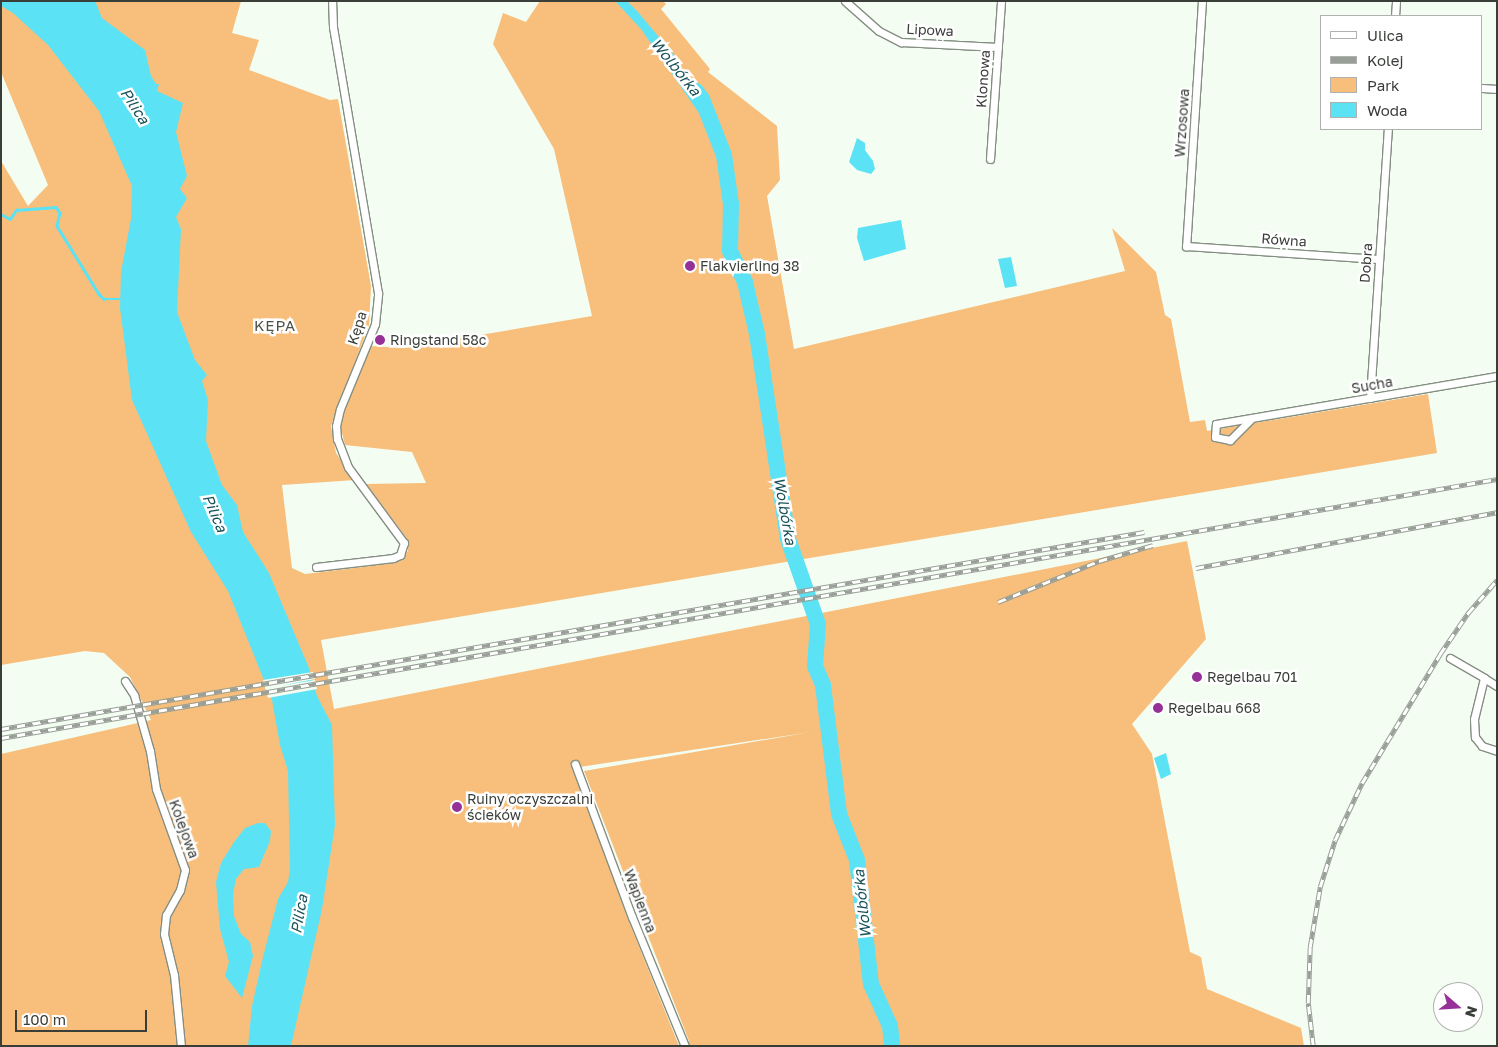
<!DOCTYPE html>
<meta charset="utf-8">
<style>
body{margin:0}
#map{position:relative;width:1498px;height:1047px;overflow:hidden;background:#f3fdf1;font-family:"Golos Text",sans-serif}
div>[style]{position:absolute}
.green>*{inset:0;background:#f7bf7b}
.water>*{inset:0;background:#5ce2f5}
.pier>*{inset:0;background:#f3fdf1}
.stream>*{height:2.5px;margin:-1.25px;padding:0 1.25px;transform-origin:1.25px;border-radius:1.25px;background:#5ce2f5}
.river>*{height:16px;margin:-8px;padding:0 8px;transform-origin:8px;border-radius:8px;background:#5ce2f5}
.roads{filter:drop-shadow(1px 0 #858e83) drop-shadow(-1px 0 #858e83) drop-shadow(0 1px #858e83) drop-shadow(0 -1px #858e83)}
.street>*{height:7px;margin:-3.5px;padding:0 3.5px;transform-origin:3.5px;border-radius:3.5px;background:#fff}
.rail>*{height:4.5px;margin-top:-2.25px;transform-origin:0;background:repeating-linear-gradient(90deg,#fff 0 8px,#989f97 0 16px);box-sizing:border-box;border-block:1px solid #989f97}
.dots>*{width:14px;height:14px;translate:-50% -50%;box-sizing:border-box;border:2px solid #fff;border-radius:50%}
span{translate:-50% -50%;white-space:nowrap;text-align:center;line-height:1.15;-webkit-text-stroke:5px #fff;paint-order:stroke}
.street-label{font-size:14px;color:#3a3e39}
.poi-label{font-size:14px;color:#3a3e39}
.left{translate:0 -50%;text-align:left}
.water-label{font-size:15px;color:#185259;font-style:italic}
.neighbourhood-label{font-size:15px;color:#4b5349;letter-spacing:1px}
.frame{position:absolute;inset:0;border:2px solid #3a3e39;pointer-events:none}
.legend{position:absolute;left:1320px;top:15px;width:162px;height:115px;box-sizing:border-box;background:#fff;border:1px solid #b0b2b0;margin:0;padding:6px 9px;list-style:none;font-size:15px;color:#3a3e39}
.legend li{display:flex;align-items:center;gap:10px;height:25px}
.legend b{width:25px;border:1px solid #b0b2b0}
.north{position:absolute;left:1433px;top:982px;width:50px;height:50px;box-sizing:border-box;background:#fff;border:1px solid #b0b2b0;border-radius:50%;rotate:109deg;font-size:14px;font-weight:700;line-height:20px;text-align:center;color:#3a3e39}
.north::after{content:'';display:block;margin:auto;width:18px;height:22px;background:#953197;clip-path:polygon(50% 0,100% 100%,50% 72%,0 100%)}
.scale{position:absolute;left:15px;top:1010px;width:132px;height:22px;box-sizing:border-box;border:2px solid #3a3e39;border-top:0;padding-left:6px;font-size:15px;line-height:18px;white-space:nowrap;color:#3a3e39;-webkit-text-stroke:4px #fff;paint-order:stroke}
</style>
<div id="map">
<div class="green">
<div style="clip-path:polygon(1px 1px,241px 1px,232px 33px,259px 40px,249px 70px,330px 100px,338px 99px,371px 286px,369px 325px,331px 426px,336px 453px,355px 480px,282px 485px,292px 568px,305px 574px,395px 563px,408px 551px,408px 540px,366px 484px,426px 483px,412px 452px,345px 445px,341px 429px,343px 411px,371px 346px,403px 348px,592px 316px,554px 149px,493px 44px,503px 13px,526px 22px,540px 1px,663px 1px,666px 4px,661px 9px,710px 69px,708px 72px,777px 126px,780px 180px,767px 196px,794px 349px,1125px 271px,1112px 228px,1156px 272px,1165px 315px,1171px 319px,1190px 422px,1205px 420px,1207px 431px,1428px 394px,1437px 453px,321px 640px,334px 709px,1187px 541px,1206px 639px,1132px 724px,1152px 754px,1190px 952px,1201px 957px,1207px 989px,1301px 1028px,1304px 1046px,688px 1046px,686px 1042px,689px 1041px,584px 771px,811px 732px,573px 768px,628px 919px,679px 1046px,1px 1046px,1px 754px,151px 720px,130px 677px,104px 653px,85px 651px,1px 665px,1px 161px,28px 206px,48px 185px,1px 72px)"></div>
</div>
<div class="water">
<div style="clip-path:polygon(1px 1px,95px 1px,102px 18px,145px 50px,151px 76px,156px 84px,159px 84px,157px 91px,183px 103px,176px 132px,187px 176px,180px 189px,187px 198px,176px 217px,181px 229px,177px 312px,195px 360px,207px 375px,202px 381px,208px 400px,206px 441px,222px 485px,237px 505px,243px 532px,269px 573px,309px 668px,317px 696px,332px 725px,335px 825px,322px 909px,291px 1046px,248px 1046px,252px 1006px,263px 957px,278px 899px,288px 882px,290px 869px,288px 771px,280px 745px,272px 700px,228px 591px,191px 532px,132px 400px,120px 308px,121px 272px,131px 219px,132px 186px,99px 111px,48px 45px,13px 13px,1px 6px)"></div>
<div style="clip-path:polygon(615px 1px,627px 1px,638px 12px,678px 60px,685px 78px,706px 97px,710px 107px,701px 116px,641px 29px)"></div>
<div style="clip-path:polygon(857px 138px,865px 143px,865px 150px,873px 161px,875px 169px,871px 174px,857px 170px,849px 162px)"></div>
<div style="clip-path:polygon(901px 220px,906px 249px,864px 261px,857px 238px,858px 228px)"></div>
<div style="clip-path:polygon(1011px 257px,1017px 286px,1005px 288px,998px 259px)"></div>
<div style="clip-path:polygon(1166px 753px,1171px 774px,1161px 779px,1154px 758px)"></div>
<div style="clip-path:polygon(258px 823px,265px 823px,271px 831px,270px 841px,259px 867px,244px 869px,236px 879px,233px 894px,234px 916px,241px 934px,250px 942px,253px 956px,242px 998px,225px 976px,229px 962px,220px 929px,216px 882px,221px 863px,234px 842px,245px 828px)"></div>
</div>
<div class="pier">
<div style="clip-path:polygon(313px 672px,315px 679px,280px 686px,315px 680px,317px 689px,268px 698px,263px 680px)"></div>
</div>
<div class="stream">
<div style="left:1px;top:214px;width:10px;rotate:29deg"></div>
<div style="left:10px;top:219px;width:11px;rotate:-56deg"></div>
<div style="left:16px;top:210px;width:40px;rotate:-4.3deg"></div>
<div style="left:56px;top:207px;width:7px;rotate:56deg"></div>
<div style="left:60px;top:213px;width:13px;rotate:103deg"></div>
<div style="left:57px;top:226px;width:80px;rotate:58.3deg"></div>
<div style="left:99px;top:294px;width:7px;rotate:45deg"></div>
<div style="left:104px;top:299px;width:18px"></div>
</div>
<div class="river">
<div style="left:696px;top:91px;width:10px;rotate:53deg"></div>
<div style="left:702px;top:99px;width:60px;rotate:68.6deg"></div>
<div style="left:724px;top:155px;width:49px;rotate:81.9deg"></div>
<div style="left:731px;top:204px;width:47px;rotate:91.2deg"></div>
<div style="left:730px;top:251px;width:34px;rotate:64deg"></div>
<div style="left:745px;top:282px;width:53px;rotate:77deg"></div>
<div style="left:757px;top:334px;width:207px;rotate:81.4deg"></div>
<div style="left:788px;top:539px;width:90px;rotate:70.6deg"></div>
<div style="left:818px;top:624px;width:42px;rotate:94.1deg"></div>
<div style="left:815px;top:666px;width:21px;rotate:67deg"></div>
<div style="left:823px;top:685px;width:130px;rotate:82.9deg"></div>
<div style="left:839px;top:814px;width:49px;rotate:68.6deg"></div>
<div style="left:857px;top:860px;width:125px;rotate:83.6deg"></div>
<div style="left:871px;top:984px;width:46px;rotate:65.7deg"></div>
<div style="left:890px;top:1026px;width:20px;rotate:84deg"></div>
</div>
<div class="roads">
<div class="street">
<div style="left:845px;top:1px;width:45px;rotate:41.4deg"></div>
<div style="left:879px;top:31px;width:25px;rotate:27deg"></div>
<div style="left:901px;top:42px;width:97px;rotate:3deg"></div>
<div style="left:1202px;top:1px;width:246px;rotate:93.7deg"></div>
<div style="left:1186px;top:246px;width:193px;rotate:3.9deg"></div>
<div style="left:1395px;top:16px;width:15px;rotate:-86deg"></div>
<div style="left:1482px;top:88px;width:15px;rotate:4deg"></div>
<div style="left:990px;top:159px;width:158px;rotate:-86deg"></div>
<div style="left:1370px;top:398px;width:270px;rotate:-86.2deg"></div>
<div style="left:1251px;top:419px;width:30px;rotate:135deg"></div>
<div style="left:1230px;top:440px;width:15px;rotate:-169deg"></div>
<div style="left:1215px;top:437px;width:13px;rotate:-86deg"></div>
<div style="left:1216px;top:424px;width:285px;rotate:-9.7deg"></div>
<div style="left:316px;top:567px;width:78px;rotate:-6.7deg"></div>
<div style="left:393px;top:558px;width:8px;rotate:-23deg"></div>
<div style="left:400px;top:555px;width:13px;rotate:-72deg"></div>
<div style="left:404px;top:543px;width:94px;rotate:-126.4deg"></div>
<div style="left:348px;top:467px;width:30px;rotate:-111deg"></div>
<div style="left:337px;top:439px;width:13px;rotate:-94deg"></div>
<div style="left:336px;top:426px;width:17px;rotate:-77deg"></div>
<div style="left:340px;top:409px;width:92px;rotate:-67.6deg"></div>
<div style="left:375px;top:324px;width:31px;rotate:-84deg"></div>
<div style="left:378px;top:293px;width:270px;rotate:-99.6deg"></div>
<div style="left:333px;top:27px;width:26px;rotate:-92deg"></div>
<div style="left:1450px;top:658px;width:39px;rotate:30deg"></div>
<div style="left:1484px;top:678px;width:42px;rotate:103.7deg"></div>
<div style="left:1474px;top:719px;width:18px;rotate:87deg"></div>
<div style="left:1475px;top:737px;width:11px;rotate:52deg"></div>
<div style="left:1482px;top:746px;width:16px;rotate:18deg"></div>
<div style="left:1484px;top:678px;width:15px;rotate:32deg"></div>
<div style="left:125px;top:681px;width:17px;rotate:57deg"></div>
<div style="left:134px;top:695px;width:58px;rotate:74.1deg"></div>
<div style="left:150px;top:751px;width:38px;rotate:81deg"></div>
<div style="left:156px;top:789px;width:86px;rotate:70.3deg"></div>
<div style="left:185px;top:870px;width:21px;rotate:104deg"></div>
<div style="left:180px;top:890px;width:29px;rotate:119deg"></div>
<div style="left:166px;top:915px;width:19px;rotate:96deg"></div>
<div style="left:164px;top:934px;width:42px;rotate:76.3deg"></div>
<div style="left:174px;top:975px;width:71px;rotate:84.4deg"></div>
<div style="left:575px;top:764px;width:163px;rotate:69.6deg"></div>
<div style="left:632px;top:917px;width:139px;rotate:67.7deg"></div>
</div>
</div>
<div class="rail">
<div style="left:1196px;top:568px;width:306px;rotate:-10.5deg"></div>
<div style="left:998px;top:602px;width:109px;rotate:-22.1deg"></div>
<div style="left:1099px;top:561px;width:56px;rotate:-16.5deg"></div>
<div style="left:1px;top:729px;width:1160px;rotate:-9.78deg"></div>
<div style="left:1px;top:738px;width:1518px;rotate:-9.82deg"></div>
<div style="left:1313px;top:1046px;width:43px;rotate:-96.6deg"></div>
<div style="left:1308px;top:1003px;width:56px;rotate:-88deg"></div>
<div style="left:1310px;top:947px;width:61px;rotate:-80.5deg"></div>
<div style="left:1320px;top:887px;width:49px;rotate:-72.3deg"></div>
<div style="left:1335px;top:840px;width:63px;rotate:-64.7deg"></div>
<div style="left:1362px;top:783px;width:151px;rotate:-58.8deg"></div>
<div style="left:1440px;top:654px;width:50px;rotate:-55.7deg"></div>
<div style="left:1468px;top:613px;width:44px;rotate:-48.7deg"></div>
</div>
<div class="dots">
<div style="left:690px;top:266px;background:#953197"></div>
<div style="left:380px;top:340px;background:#953197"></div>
<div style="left:1197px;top:677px;background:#953197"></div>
<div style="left:1158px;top:708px;background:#953197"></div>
<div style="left:457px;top:807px;background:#953197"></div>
</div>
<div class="street-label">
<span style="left:930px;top:30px;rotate:3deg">Lipowa</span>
<span style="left:983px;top:79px;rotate:-86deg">Klonowa</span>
<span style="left:1182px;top:123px;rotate:-86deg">Wrzosowa</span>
<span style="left:1284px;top:240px;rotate:4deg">Równa</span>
<span style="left:1366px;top:263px;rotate:-86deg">Dobra</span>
<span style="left:357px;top:328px;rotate:-73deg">Kępa</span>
<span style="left:1372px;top:385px;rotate:-10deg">Sucha</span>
<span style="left:184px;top:829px;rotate:70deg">Kolejowa</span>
<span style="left:640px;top:901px;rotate:69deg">Wapienna</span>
</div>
<div class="poi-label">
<span class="left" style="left:700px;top:266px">Flakvierling 38</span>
<span class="left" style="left:390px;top:340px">Ringstand 58c</span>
<span class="left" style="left:1207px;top:677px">Regelbau 701</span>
<span class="left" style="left:1168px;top:708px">Regelbau 668</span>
<span class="left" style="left:467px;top:807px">Ruiny oczyszczalni<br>ścieków</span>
</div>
<div class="water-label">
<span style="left:676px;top:67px;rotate:51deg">Wolbórka</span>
<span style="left:135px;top:106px;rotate:57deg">Pilica</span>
<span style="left:785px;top:511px;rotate:80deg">Wolbórka</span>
<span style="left:215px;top:513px;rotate:67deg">Pilica</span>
<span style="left:862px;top:904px;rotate:-96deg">Wolbórka</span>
<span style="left:299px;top:914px;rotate:-80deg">Pilica</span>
</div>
<div class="neighbourhood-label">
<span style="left:275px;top:326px">KĘPA</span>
</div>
<div class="frame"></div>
<ul class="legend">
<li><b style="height:6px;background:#fff"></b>Ulica</li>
<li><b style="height:6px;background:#989f97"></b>Kolej</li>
<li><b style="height:14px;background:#f7bf7b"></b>Park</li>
<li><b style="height:14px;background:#5ce2f5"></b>Woda</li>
</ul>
<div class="north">N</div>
<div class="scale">100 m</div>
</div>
